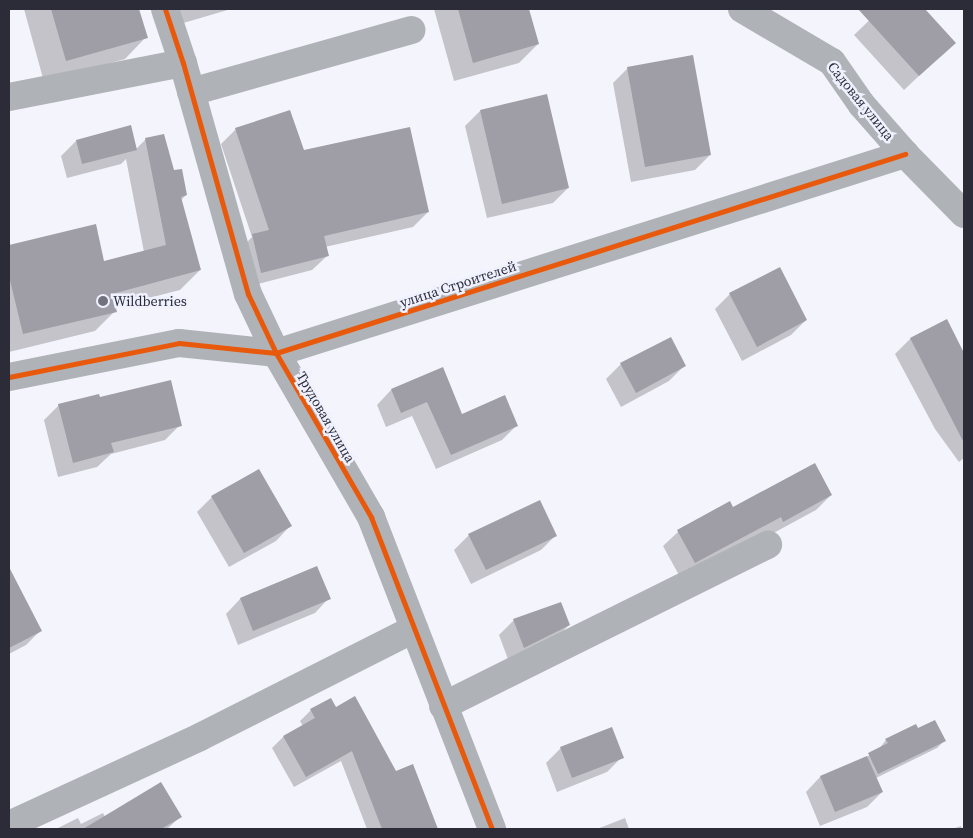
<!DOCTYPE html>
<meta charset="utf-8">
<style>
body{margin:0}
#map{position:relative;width:973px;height:838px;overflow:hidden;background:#f4f4fc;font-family:"Source Serif 4",serif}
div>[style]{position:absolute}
.shadow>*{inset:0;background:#0003}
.building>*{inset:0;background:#9f9da5}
.minor>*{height:28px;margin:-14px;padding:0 14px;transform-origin:14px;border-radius:14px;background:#afb3b7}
.cycleway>*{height:5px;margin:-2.5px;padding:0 2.5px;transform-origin:2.5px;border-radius:2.5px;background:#e8590c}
.dots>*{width:14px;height:14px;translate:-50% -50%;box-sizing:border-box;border:2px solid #f0f1ff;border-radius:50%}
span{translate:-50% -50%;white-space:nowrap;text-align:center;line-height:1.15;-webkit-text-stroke:5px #f0f1ff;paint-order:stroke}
.street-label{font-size:14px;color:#2b2c38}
.poi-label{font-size:14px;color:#2b2c38}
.left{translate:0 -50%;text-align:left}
.frame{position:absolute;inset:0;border:10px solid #2b2c38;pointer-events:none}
</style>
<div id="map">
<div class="shadow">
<div style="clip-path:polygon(24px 9px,138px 9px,146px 37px,125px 59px,44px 82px)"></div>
<div style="clip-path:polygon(176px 9px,231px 9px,180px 24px)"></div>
<div style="clip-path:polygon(434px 9px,528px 9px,538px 44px,519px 63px,454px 81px)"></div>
<div style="clip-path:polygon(881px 9px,924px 9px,954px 43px,904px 90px,854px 35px)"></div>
<div style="clip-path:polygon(628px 68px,710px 155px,695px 170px,631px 182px,613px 83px)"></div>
<div style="clip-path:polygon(480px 111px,568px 188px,553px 203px,487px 218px,465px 126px)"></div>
<div style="clip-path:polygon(236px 129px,428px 212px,413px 227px,325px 247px,327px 256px,312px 270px,246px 287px,238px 251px,252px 237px,221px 144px)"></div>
<div style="clip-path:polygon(146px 139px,173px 172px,186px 195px,181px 200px,200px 270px,180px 290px,114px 307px,115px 311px,95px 331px,9px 352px,9px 247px,95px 226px,103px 263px,144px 252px,126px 159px,121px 164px,67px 178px,61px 156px,76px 141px,136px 149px)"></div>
<div style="clip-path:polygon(730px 294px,806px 320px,791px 335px,742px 361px,715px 309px)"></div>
<div style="clip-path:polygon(946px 320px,964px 355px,964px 458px,959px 462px,935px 429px,895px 354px,910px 339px)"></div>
<div style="clip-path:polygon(621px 364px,684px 366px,669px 381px,621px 407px,606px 379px)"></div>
<div style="clip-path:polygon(442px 369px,461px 415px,517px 425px,502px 440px,436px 469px,412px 416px,386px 427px,377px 405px,391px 390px)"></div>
<div style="clip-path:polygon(99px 399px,180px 425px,165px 440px,111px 454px,97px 467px,58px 477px,44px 420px,59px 405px)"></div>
<div style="clip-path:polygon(831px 495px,816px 510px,768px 536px,765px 531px,680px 577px,663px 546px,678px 532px,733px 508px)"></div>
<div style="clip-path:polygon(212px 497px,290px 526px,276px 541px,229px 567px,197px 512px)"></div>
<div style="clip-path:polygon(469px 535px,556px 535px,541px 550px,471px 584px,454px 550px)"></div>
<div style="clip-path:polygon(17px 586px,40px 631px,26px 645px,9px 654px,9px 590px)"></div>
<div style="clip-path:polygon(329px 598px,315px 613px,238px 645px,226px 614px,240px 599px)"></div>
<div style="clip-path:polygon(514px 620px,569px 625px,554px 640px,509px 662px,499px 635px)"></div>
<div style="clip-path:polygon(331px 700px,336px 708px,395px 773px,412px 766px,436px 829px,367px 829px,341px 761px,294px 787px,272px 748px,283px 737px,303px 726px,300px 721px,311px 710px)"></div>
<div style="clip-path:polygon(886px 740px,944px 741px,937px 748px,876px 778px,882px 792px,867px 807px,820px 826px,806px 792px,820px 777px,865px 758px,879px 749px)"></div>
<div style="clip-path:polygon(561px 748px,622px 757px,607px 772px,557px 792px,546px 763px)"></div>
<div style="clip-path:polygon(103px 813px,105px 817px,180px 817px,167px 829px,56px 829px,78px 818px,81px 824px)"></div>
<div style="clip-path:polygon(625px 818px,629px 829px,597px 829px)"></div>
<div style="clip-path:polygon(961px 826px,962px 829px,952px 829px)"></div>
</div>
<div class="building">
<div style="clip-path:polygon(51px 9px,139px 9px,148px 38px,66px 61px)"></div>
<div style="clip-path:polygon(458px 9px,529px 9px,539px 44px,473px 63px)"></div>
<div style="clip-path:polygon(858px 9px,925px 9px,956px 43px,919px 76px)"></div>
<div style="clip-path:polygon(693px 55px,711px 155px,645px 167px,627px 67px)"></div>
<div style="clip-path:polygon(547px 94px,569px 188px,502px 204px,480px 110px)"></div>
<div style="clip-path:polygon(290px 110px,304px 150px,410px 127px,429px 212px,324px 236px,329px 256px,261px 273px,252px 234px,269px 230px,235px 128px)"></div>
<div style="clip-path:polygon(131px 125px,137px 150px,82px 164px,76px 140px)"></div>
<div style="clip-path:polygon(164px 134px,174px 170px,182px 169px,187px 195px,181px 197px,201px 270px,112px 294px,117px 312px,23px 334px,9px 276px,9px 245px,96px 224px,104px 261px,166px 245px,145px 138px)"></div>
<div style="clip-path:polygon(780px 267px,807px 320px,757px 347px,729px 293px)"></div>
<div style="clip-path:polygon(947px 319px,964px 353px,964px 443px,910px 338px)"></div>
<div style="clip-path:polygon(671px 337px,686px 366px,636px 393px,620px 363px)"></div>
<div style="clip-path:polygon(443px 367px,462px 414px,505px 395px,518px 426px,451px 455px,427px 402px,401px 413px,391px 389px)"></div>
<div style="clip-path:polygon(171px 380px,182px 426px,111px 443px,114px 452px,73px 463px,58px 404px,99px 394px,100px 397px)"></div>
<div style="clip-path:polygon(815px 463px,832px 495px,783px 522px,781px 517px,695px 563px,677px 530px,730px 501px,733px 507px)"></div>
<div style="clip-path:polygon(259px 469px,292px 526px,244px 553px,211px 496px)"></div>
<div style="clip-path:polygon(540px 500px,557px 536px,486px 570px,468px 534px)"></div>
<div style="clip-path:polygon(317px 566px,331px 599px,253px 631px,240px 598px)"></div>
<div style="clip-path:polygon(9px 567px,42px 631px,9px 648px)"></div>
<div style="clip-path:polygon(561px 602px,570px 625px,524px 648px,513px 619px)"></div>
<div style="clip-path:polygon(355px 696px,396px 771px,413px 764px,438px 829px,382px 829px,352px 751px,306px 777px,283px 736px,315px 718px,310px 709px,331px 698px,336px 707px)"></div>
<div style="clip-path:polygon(935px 720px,946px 741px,878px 774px,868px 753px,888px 743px,885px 739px,916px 724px,918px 728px)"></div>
<div style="clip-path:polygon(612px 727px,624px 758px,572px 778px,560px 747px)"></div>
<div style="clip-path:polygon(867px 756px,883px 792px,835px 812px,820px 776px)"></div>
<div style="clip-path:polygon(161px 782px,182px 817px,161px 829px,83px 829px)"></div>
</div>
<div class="minor">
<div style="left:165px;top:9px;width:57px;rotate:71.6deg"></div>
<div style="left:183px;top:63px;width:240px;rotate:74.3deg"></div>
<div style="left:248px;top:294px;width:65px;rotate:64.6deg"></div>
<div style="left:276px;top:353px;width:190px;rotate:59.9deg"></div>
<div style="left:371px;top:517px;width:335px;rotate:68.8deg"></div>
<div style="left:742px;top:9px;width:104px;rotate:30.5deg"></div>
<div style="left:832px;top:62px;width:52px;rotate:55.1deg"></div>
<div style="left:862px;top:105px;width:65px;rotate:48.7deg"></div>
<div style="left:905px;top:154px;width:84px;rotate:45.5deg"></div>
<div style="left:191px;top:92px;width:229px;rotate:-15.7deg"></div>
<div style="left:9px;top:97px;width:177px;rotate:-11.1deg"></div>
<div style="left:9px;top:377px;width:173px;rotate:-11.3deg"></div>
<div style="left:179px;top:343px;width:98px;rotate:5.9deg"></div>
<div style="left:276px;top:353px;width:660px;rotate:-17.56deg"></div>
<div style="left:443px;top:706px;width:363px;rotate:-26.4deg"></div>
<div style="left:9px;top:825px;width:210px;rotate:-24.7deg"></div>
<div style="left:200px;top:737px;width:240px;rotate:-26.8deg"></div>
</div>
<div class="cycleway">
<div style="left:165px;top:9px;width:57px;rotate:71.6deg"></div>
<div style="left:183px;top:63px;width:240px;rotate:74.3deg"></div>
<div style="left:248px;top:294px;width:65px;rotate:64.6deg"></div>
<div style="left:276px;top:353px;width:190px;rotate:59.9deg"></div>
<div style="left:371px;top:517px;width:335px;rotate:68.8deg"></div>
<div style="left:9px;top:377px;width:173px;rotate:-11.3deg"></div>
<div style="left:179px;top:343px;width:98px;rotate:5.9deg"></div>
<div style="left:276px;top:353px;width:660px;rotate:-17.56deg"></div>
</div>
<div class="dots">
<div style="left:103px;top:301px;background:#71727d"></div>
</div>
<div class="street-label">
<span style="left:861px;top:101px;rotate:51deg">Садовая улица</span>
<span style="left:458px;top:284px;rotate:-18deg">улица Строителей</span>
<span style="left:326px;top:417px;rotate:60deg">Трудовая улица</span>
</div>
<div class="poi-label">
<span class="left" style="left:113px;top:301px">Wildberries</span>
</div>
<div class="frame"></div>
</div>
